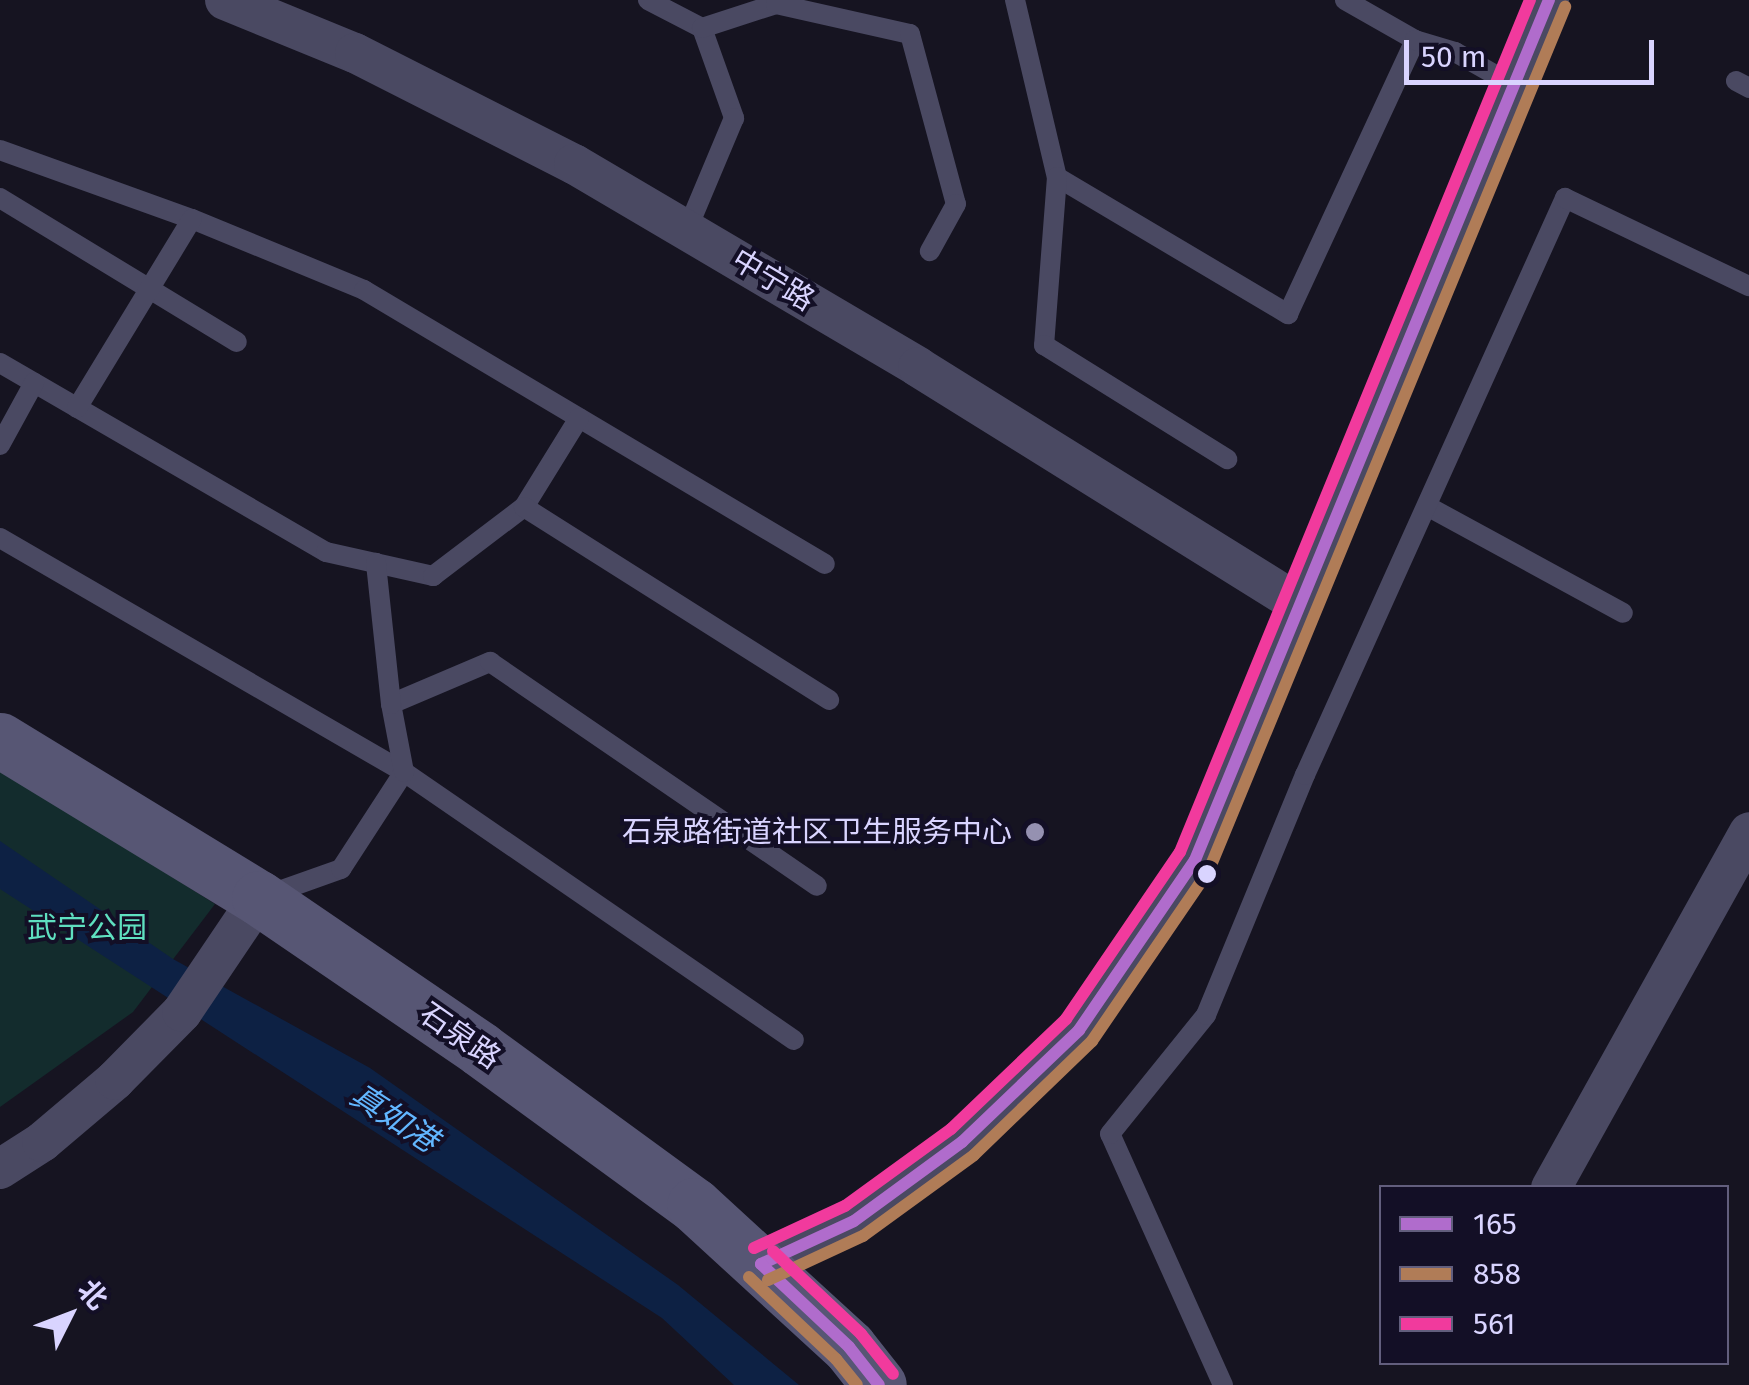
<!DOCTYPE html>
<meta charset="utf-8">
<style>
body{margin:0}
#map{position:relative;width:1749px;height:1385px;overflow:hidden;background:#161421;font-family:"Fira Sans","Noto Sans SC",sans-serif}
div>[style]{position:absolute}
.green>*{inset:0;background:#132c2d}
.water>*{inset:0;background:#0d2144}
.lane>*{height:20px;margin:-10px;padding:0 10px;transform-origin:10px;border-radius:10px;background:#4a4962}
.street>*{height:40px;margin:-20px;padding:0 20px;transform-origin:20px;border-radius:20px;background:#4a4962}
.secondary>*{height:55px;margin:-27.5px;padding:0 27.5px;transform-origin:27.5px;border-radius:27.5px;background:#575674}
.bus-1>*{height:12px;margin:-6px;padding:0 6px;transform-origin:6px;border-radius:6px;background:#b06ccc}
.bus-2>*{height:12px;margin:-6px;padding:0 6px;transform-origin:6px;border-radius:6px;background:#b07c57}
.bus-3>*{height:12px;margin:-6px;padding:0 6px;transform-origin:6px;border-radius:6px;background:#f13a9d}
.dots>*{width:28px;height:28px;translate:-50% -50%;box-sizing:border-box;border:5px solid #130f26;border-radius:50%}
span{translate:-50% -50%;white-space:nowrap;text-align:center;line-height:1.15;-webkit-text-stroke:8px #130f26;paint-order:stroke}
.street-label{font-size:30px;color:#d9d4ff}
.poi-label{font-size:30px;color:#d9d4ff}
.right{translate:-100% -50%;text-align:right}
.park-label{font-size:30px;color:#5fe0c0}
.water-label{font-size:32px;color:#62b6ff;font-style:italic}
.legend{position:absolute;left:1379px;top:1185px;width:350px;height:180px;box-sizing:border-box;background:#130f26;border:2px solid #625e7d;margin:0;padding:12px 18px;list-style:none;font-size:30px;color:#d9d4ff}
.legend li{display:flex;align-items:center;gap:20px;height:50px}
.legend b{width:50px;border:2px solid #625e7d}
.north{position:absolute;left:20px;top:1265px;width:100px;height:100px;-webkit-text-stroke:8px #130f26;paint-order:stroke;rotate:48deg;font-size:28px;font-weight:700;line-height:40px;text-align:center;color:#d9d4ff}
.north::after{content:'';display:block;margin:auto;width:35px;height:45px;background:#d9d4ff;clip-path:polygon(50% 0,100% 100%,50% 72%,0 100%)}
.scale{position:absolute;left:1404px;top:40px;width:250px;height:45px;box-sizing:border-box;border:5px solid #d9d4ff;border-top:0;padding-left:12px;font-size:30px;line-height:35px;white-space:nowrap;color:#d9d4ff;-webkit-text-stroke:8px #130f26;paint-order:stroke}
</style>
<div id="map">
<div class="green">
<div style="clip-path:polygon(0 768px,215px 904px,133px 1012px,0 1107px)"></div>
</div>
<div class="water">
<div style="clip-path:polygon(0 841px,173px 959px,370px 1068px,678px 1285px,799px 1385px,734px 1385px,662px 1318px,0 889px)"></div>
</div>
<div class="lane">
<div style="left:648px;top:0;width:61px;rotate:27.4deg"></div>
<div style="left:702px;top:28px;width:96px;rotate:70.4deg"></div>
<div style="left:734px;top:118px;width:121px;rotate:112.8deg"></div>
<div style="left:1015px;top:0;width:182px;rotate:76.7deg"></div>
<div style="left:1057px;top:177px;width:269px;rotate:30.7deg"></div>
<div style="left:1288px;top:314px;width:302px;rotate:-65.1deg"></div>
<div style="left:1345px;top:0;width:81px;rotate:29.7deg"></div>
<div style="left:1415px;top:40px;width:42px;rotate:16.7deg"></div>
<div style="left:1455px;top:52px;width:67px;rotate:29.6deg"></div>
<div style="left:702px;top:28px;width:78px;rotate:-18deg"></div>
<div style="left:776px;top:4px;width:137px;rotate:12.6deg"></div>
<div style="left:910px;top:34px;width:176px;rotate:74.9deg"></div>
<div style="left:956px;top:204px;width:54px;rotate:119deg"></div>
<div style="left:1736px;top:81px;width:15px;rotate:28deg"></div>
<div style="left:0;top:150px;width:204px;rotate:19.8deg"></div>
<div style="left:192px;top:219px;width:186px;rotate:22.4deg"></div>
<div style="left:364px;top:290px;width:536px;rotate:30.73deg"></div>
<div style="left:1057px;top:177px;width:169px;rotate:94.4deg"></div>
<div style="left:1044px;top:345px;width:216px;rotate:31.9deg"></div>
<div style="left:0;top:198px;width:277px;rotate:31.3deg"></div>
<div style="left:0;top:363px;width:377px;rotate:30.1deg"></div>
<div style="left:326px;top:552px;width:110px;rotate:12.6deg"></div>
<div style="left:433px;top:576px;width:114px;rotate:-37.2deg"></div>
<div style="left:77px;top:408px;width:221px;rotate:-58.7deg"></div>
<div style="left:579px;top:418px;width:105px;rotate:121.7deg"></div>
<div style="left:524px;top:507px;width:361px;rotate:32.3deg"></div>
<div style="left:0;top:445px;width:71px;rotate:-61.3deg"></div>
<div style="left:1427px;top:506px;width:223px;rotate:28.6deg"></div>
<div style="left:0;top:538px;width:467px;rotate:30.1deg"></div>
<div style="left:404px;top:772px;width:473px;rotate:34.5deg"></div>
<div style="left:391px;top:704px;width:108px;rotate:-23deg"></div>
<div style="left:490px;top:662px;width:396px;rotate:34.4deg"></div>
<div style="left:265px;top:896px;width:81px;rotate:-19.6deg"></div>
<div style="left:341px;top:869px;width:116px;rotate:-57deg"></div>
<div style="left:404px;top:772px;width:69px;rotate:-100.8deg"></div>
<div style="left:391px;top:704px;width:142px;rotate:-96.1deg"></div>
<div style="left:1223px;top:1385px;width:275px;rotate:-114.2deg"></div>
<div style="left:1110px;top:1134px;width:153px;rotate:-51.1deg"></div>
<div style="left:1206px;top:1015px;width:260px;rotate:-67.6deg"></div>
<div style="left:1305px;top:775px;width:633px;rotate:-65.74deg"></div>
<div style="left:1565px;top:198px;width:204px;rotate:25.6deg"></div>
</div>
<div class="street">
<div style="left:225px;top:0;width:140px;rotate:22.2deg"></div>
<div style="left:355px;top:53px;width:246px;rotate:26.9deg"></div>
<div style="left:574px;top:164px;width:399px;rotate:30.5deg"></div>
<div style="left:918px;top:367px;width:446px;rotate:31.9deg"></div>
<div style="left:0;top:1169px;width:50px;rotate:-32.7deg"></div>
<div style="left:42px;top:1142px;width:96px;rotate:-40.3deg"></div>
<div style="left:115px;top:1080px;width:95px;rotate:-45.4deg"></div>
<div style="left:182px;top:1012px;width:138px;rotate:-56deg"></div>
<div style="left:1551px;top:1188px;width:407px;rotate:-60.9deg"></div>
<div style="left:761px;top:1264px;width:102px;rotate:-24.8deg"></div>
<div style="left:854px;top:1221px;width:134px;rotate:-36.2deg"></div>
<div style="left:962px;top:1142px;width:162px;rotate:-43.7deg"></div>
<div style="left:1079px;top:1030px;width:206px;rotate:-55.7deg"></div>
<div style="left:1195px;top:860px;width:930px;rotate:-67.63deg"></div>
</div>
<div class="secondary">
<div style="left:0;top:740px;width:303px;rotate:31.4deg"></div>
<div style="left:259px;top:898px;width:268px;rotate:34.3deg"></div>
<div style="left:480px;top:1049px;width:265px;rotate:36.1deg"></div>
<div style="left:694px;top:1205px;width:210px;rotate:42.5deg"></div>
<div style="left:849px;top:1347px;width:48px;rotate:51.7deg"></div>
</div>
<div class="bus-1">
<div style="left:761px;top:1264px;width:102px;rotate:-24.8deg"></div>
<div style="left:854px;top:1221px;width:134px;rotate:-36.2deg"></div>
<div style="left:962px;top:1142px;width:162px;rotate:-43.7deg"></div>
<div style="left:1079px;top:1030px;width:206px;rotate:-55.7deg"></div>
<div style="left:1195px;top:860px;width:930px;rotate:-67.63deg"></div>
<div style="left:761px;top:1264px;width:121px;rotate:43.3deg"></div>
<div style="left:849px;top:1347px;width:48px;rotate:51.7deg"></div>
</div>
<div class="bus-2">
<div style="left:749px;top:1277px;width:120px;rotate:43.3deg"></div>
<div style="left:836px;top:1359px;width:33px;rotate:51deg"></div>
<div style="left:768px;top:1280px;width:105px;rotate:-24.9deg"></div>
<div style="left:863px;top:1236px;width:137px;rotate:-36.1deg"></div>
<div style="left:974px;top:1155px;width:164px;rotate:-44deg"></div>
<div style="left:1092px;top:1041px;width:207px;rotate:-55.6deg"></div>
<div style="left:1209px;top:870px;width:934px;rotate:-67.58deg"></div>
</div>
<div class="bus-3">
<div style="left:754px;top:1248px;width:100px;rotate:-24.8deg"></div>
<div style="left:845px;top:1206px;width:131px;rotate:-36deg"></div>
<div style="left:951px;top:1129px;width:159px;rotate:-43.7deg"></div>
<div style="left:1066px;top:1019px;width:202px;rotate:-55.7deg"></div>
<div style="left:1180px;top:852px;width:921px;rotate:-67.67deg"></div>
<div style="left:773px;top:1251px;width:121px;rotate:43.3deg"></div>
<div style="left:861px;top:1334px;width:51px;rotate:51.3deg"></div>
</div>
<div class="dots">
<div style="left:1035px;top:832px;background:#9591b1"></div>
<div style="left:1207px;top:874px;background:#d9d4ff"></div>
</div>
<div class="street-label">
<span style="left:773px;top:280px;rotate:31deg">中宁路</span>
<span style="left:460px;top:1036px;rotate:35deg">石泉路</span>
</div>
<div class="poi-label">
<span class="right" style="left:1012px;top:832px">石泉路街道社区卫生服务中心</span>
</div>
<div class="park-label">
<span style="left:87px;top:928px">武宁公园</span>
</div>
<div class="water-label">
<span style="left:394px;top:1118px;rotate:33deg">真如港</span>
</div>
<ul class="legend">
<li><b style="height:12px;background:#b06ccc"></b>165</li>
<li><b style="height:12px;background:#b07c57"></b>858</li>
<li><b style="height:12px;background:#f13a9d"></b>561</li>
</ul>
<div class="north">北</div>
<div class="scale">50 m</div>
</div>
